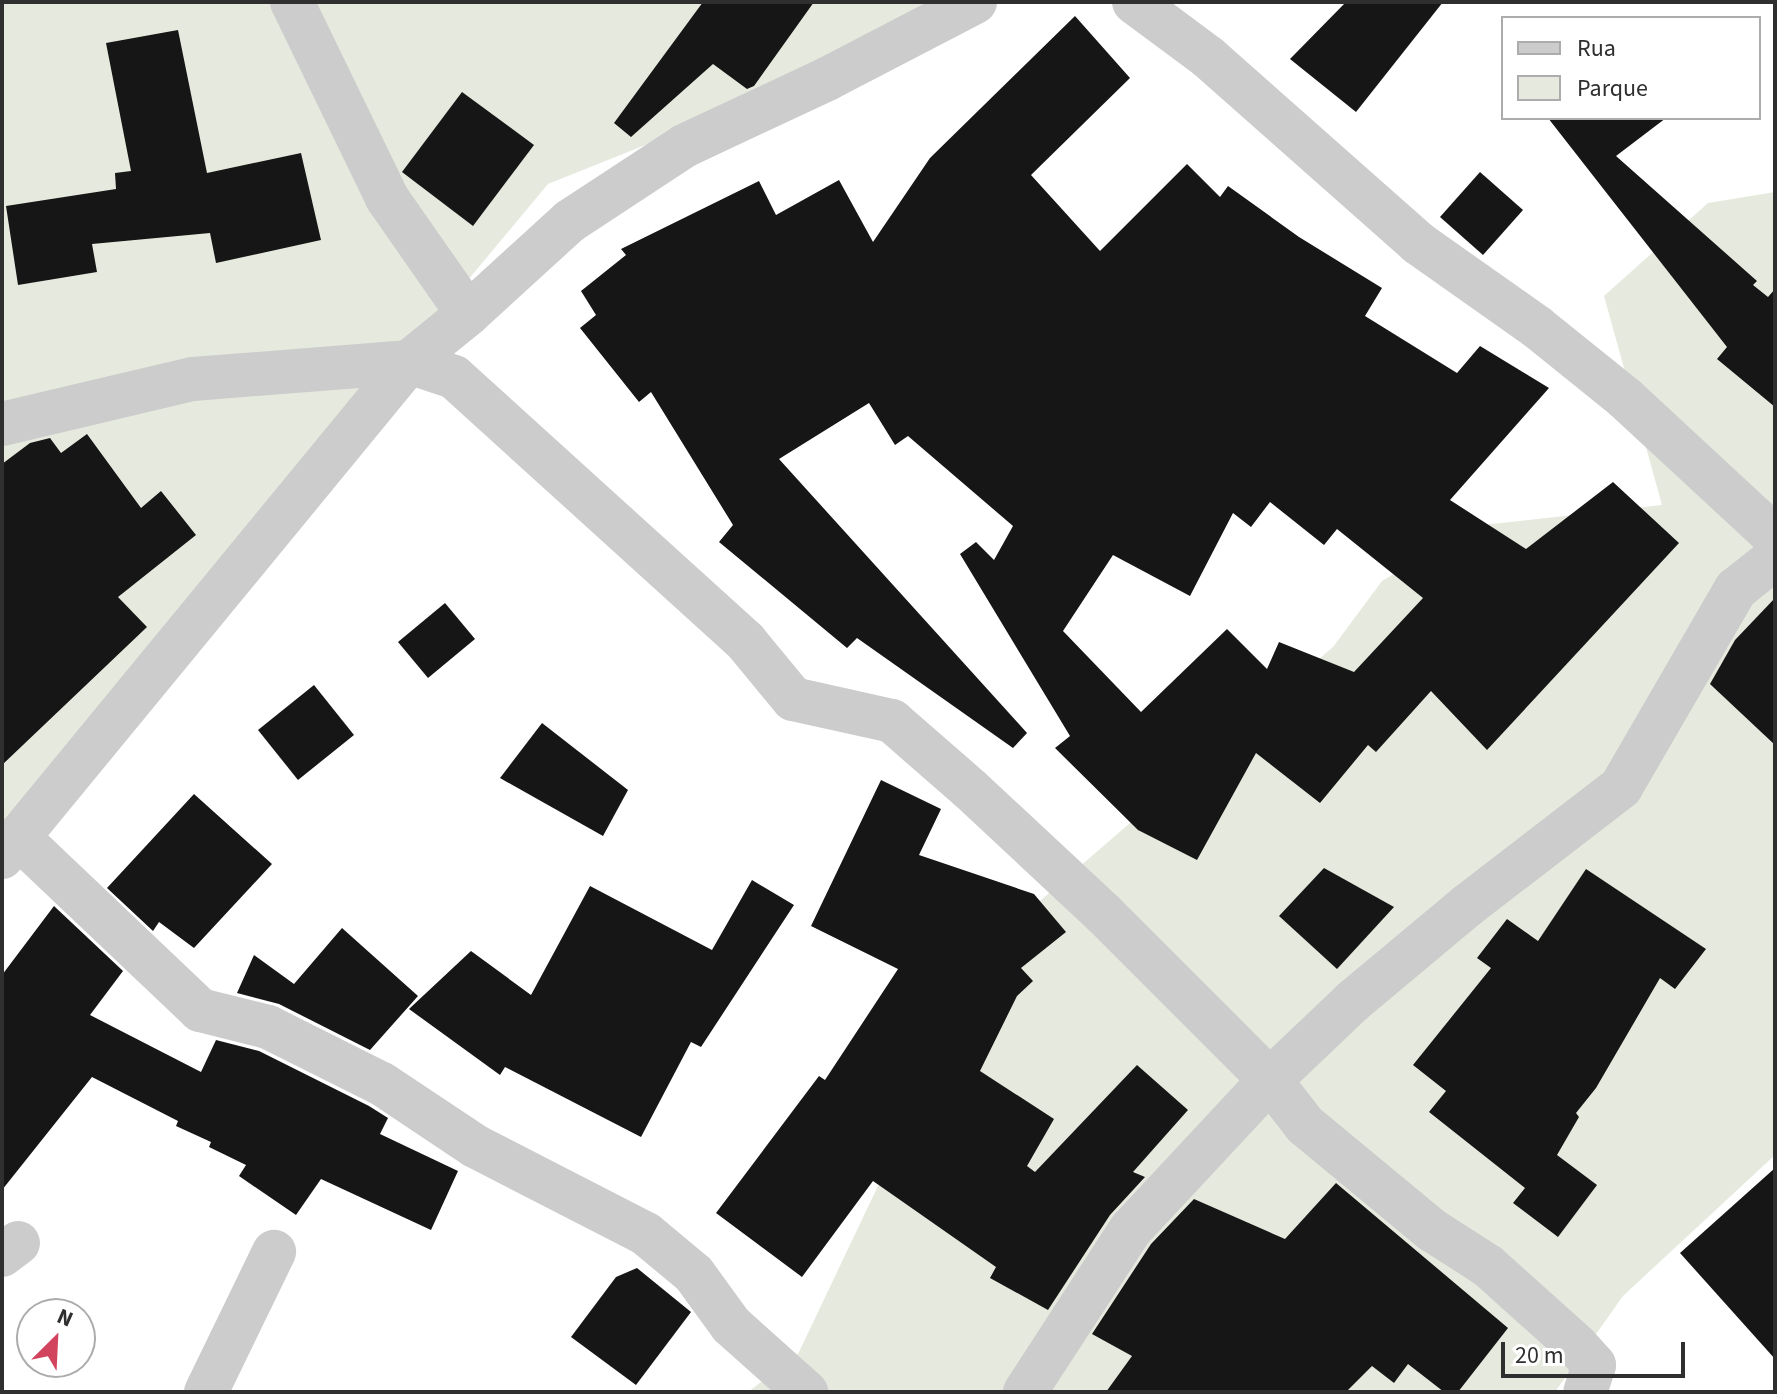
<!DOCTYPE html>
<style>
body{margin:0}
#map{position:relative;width:1777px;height:1394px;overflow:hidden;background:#fff;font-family:"Source Sans 3",sans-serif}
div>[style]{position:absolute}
.green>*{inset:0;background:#e6eade}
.building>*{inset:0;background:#161616}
.minor>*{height:44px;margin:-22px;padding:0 22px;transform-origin:22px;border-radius:22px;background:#ccc}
span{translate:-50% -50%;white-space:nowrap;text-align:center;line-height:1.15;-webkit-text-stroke:8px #fff;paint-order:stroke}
.frame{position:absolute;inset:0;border:4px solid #2f2f2f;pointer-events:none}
.legend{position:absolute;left:1501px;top:16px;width:260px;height:104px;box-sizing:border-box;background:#fff;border:2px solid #acacac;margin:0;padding:10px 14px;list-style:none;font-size:24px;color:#2f2f2f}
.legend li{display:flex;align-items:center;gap:16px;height:40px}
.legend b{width:40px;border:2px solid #acacac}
.north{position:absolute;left:16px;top:1298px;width:80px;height:80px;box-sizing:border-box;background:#fff;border:2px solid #acacac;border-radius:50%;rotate:24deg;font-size:22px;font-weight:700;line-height:32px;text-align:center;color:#2f2f2f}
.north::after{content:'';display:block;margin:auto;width:28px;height:36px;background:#d2445d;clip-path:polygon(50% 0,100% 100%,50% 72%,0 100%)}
.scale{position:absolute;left:1501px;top:1342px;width:184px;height:36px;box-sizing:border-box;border:4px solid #2f2f2f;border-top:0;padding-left:10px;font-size:24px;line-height:28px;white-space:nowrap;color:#2f2f2f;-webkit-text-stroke:6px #fff;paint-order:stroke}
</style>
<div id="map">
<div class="green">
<div style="clip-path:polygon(2px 2px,941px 2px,663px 138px,548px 184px,363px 406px,2px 826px)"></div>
<div style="clip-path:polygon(1775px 192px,1775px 1155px,1623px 1296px,1555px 1392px,748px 1392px,798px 1354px,995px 940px,1333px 647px,1382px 581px,1474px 526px,1662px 505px,1604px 296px,1708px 203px)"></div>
</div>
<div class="building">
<div style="clip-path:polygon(703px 2px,814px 2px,754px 86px,747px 89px,713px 64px,631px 137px,614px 123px)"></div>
<div style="clip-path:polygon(1346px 2px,1443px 2px,1356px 112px,1290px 59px)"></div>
<div style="clip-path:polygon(evenodd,1075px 16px,1130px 78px,1031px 175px,1100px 251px,1187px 164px,1220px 197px,1228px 186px,1299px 237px,1382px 288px,1365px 316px,1457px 373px,1480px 346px,1549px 388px,1450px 500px,1526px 549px,1613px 482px,1679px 543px,1487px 750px,1431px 691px,1376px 752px,1368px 745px,1320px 803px,1256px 753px,1197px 860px,1138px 830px,1055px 748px,1070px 736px,960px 554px,976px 542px,994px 560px,1013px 526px,908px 436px,895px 445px,869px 403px,779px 459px,1027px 733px,1013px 748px,857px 638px,847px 648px,719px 542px,733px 525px,651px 392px,639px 402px,580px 328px,596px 315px,581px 291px,626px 255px,621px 249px,759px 181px,776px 215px,839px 180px,873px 242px,930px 158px,1075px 16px,1270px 502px,1324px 545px,1337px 529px,1423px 598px,1354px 672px,1279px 642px,1267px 669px,1227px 629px,1141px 712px,1063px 631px,1113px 555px,1190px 596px,1233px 513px,1251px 527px,1270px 502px)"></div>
<div style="clip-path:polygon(178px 30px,207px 173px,301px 153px,321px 240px,216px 263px,210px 233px,92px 244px,97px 272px,18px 285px,6px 206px,116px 189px,115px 173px,131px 171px,106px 43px)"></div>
<div style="clip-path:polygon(462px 92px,534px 145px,473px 226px,402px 172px)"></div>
<div style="clip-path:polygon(1548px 118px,1666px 118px,1616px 156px,1757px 281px,1753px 285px,1768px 297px,1775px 289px,1775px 407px,1717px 359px,1727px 347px)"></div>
<div style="clip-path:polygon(1480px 172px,1523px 210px,1483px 255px,1440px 217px)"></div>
<div style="clip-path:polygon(87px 434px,141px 508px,161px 491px,196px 535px,118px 597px,147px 627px,2px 765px,2px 464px,30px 443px,50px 438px,61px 453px)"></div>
<div style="clip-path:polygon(1775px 598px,1775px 745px,1710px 684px,1735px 640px)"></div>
<div style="clip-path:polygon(445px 603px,475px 639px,428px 678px,398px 642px)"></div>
<div style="clip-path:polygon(314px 685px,354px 735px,298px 780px,258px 730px)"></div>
<div style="clip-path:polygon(542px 723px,628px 790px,603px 836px,500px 778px)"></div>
<div style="clip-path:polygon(881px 780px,941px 809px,919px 855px,1034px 894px,1066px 932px,1021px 968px,1033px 981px,1017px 996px,980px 1071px,1054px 1119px,1027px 1166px,1035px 1172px,1137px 1065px,1188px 1110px,1133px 1172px,1145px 1177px,1110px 1215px,1048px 1310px,990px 1278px,996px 1267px,873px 1181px,802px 1277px,716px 1213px,819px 1076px,825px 1080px,898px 969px,811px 926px)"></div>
<div style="clip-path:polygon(194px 794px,272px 864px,194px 948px,159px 922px,153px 931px,107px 888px)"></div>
<div style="clip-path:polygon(1324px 868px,1394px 907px,1337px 969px,1279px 916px)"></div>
<div style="clip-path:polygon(1586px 869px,1706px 949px,1675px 989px,1660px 978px,1596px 1088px,1576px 1113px,1579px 1117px,1557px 1155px,1597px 1185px,1558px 1237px,1513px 1203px,1525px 1188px,1429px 1112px,1446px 1091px,1413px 1065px,1491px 968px,1477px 958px,1507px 919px,1538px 941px)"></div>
<div style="clip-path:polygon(752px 880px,794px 905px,701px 1047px,691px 1042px,641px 1137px,505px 1067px,500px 1075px,409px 1009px,471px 951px,531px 995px,590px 886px,712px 950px)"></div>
<div style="clip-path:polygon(54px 906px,123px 971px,90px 1015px,201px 1072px,216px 1040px,259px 1051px,369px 1106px,388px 1118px,380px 1134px,458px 1171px,431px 1230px,321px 1179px,296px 1215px,239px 1176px,246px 1165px,209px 1147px,211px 1142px,176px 1126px,178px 1121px,92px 1077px,2px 1190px,2px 975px)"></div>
<div style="clip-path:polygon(342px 928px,418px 996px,370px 1050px,279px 1004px,237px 993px,254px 955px,294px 984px)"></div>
<div style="clip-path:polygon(1775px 1168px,1775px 1359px,1680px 1253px)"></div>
<div style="clip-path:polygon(1336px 1183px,1508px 1328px,1458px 1392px,1444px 1392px,1408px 1364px,1394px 1383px,1372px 1366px,1346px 1392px,1106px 1392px,1132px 1356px,1092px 1334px,1151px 1244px,1194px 1199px,1285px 1239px)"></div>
<div style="clip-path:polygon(637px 1268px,691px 1312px,636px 1385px,571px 1337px,616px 1277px)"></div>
</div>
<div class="minor">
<div style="left:292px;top:2px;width:218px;rotate:64.1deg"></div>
<div style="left:387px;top:198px;width:141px;rotate:55.1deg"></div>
<div style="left:1134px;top:2px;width:92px;rotate:36.6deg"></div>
<div style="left:1208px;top:57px;width:281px;rotate:41.5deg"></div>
<div style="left:1418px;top:243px;width:146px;rotate:35.2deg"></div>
<div style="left:1537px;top:327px;width:113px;rotate:38.9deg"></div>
<div style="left:1625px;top:398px;width:205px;rotate:42.8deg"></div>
<div style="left:2px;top:424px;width:196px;rotate:-13.3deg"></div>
<div style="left:193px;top:379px;width:217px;rotate:-4.5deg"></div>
<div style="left:409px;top:362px;width:47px;rotate:18.4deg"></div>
<div style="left:454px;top:377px;width:394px;rotate:42.2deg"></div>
<div style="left:746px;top:642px;width:74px;rotate:50.5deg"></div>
<div style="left:793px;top:699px;width:101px;rotate:12.5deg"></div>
<div style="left:892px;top:721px;width:103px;rotate:41.1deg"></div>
<div style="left:970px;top:789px;width:182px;rotate:43deg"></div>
<div style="left:1103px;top:913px;width:236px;rotate:45deg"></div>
<div style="left:1270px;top:1080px;width:57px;rotate:52.1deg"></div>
<div style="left:1305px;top:1125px;width:165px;rotate:39.6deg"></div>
<div style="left:1432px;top:1230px;width:67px;rotate:32.7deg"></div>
<div style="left:1488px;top:1266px;width:118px;rotate:41.9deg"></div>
<div style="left:1576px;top:1345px;width:27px;rotate:48deg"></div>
<div style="left:1594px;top:1365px;width:28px;rotate:108deg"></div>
<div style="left:19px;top:838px;width:250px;rotate:43.5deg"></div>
<div style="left:200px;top:1010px;width:70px;rotate:14deg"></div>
<div style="left:268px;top:1027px;width:127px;rotate:26.6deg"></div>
<div style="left:382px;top:1084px;width:112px;rotate:33.7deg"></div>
<div style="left:475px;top:1146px;width:192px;rotate:27.2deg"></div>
<div style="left:646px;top:1234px;width:62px;rotate:39.8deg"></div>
<div style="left:694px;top:1274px;width:63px;rotate:54deg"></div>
<div style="left:731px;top:1325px;width:101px;rotate:41.8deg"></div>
<div style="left:2px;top:857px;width:641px;rotate:-50.57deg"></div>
<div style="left:409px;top:362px;width:76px;rotate:-39.1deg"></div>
<div style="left:468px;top:314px;width:138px;rotate:-42.4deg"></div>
<div style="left:570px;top:221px;width:136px;rotate:-33.3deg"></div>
<div style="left:684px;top:146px;width:158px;rotate:-25.1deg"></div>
<div style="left:827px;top:79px;width:167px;rotate:-27.5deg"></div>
<div style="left:2px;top:1255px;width:20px;rotate:-37deg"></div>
<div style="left:206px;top:1392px;width:156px;rotate:-64.1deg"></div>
<div style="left:1025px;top:1392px;width:194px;rotate:-57deg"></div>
<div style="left:1131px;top:1229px;width:204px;rotate:-47deg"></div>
<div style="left:1270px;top:1080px;width:115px;rotate:-43.6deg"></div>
<div style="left:1353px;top:1001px;width:150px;rotate:-39.9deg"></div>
<div style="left:1468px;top:905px;width:193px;rotate:-37.6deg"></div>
<div style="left:1621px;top:787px;width:229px;rotate:-59.9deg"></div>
<div style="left:1736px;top:589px;width:50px;rotate:-38.5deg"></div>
</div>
<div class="frame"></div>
<ul class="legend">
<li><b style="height:10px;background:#ccc"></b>Rua</li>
<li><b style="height:22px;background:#e6eade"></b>Parque</li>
</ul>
<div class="north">N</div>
<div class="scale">20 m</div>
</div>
